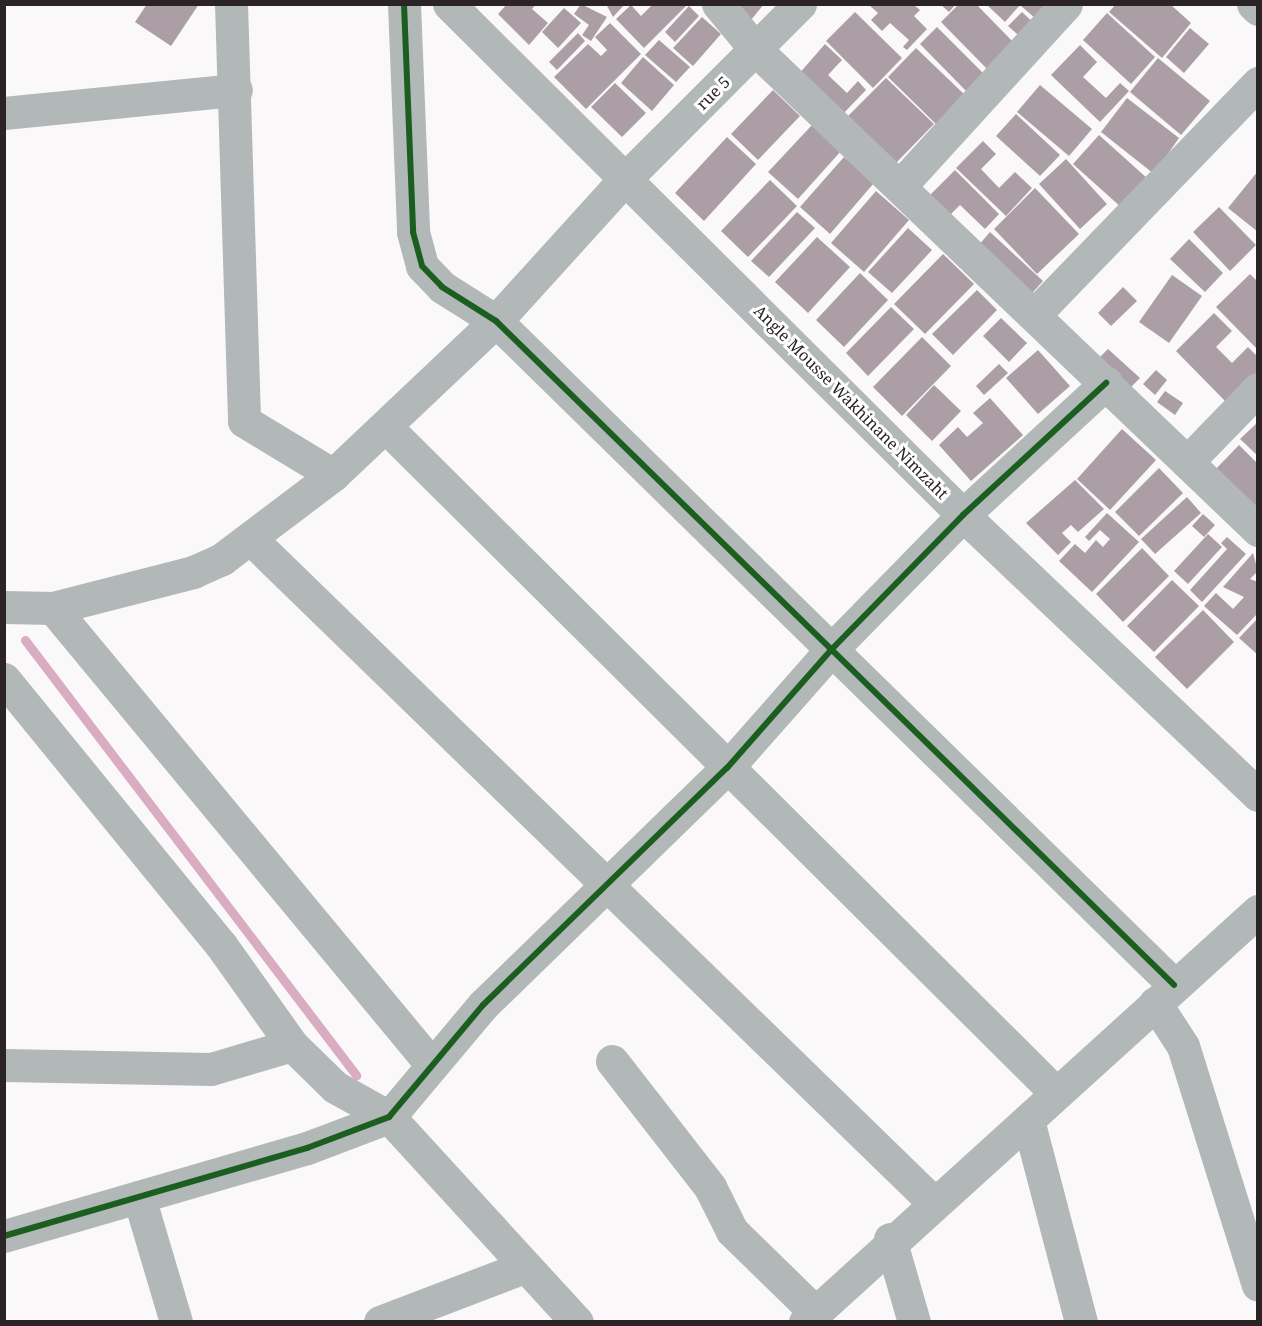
<!DOCTYPE html>
<style>
body{margin:0}
#map{position:relative;width:1262px;height:1326px;overflow:hidden;background:#fbf8f9;font-family:"Noto Serif",serif}
div>[style]{position:absolute}
.stream>*{height:9px;margin:-4.5px;padding:0 4.5px;transform-origin:4.5px;border-radius:4.5px;background:#d9acc1}
.building>*{inset:0;background:#ab9fa5}
.minor>*{height:33px;margin:-16.5px;padding:0 16.5px;transform-origin:16.5px;border-radius:16.5px;background:#b1b8b7}
.cycleway>*{height:6px;margin:-3px;padding:0 3px;transform-origin:3px;border-radius:3px;background:#1b5e20}
span{translate:-50% -50%;white-space:nowrap;text-align:center;line-height:1.15;-webkit-text-stroke:6px #fff;paint-order:stroke}
.street-label{font-size:16px;color:#2c2327}
.frame{position:absolute;inset:0;border:6px solid #2c2327;pointer-events:none}
</style>
<div id="map">
<div class="stream">
<div style="left:25px;top:640px;width:547px;rotate:52.73deg"></div>
</div>
<div class="building">
<div style="clip-path:polygon(147px 4px,199px 4px,171px 46px,135px 22px)"></div>
<div style="clip-path:polygon(507px 4px,536px 4px,532px 9px,548px 23px,529px 45px,498px 14px)"></div>
<div style="clip-path:polygon(581px 4px,607px 17px,591px 41px,582px 35px,589px 25px,574px 14px)"></div>
<div style="clip-path:polygon(606px 4px,625px 4px,613px 17px)"></div>
<div style="clip-path:polygon(653px 4px,688px 4px,644px 48px,616px 19px,631px 5px,641px 16px)"></div>
<div style="clip-path:polygon(733px 4px,764px 4px,751px 20px)"></div>
<div style="clip-path:polygon(940px 4px,956px 4px,949px 12px)"></div>
<div style="clip-path:polygon(959px 4px,976px 4px,1018px 47px,991px 73px,941px 22px)"></div>
<div style="clip-path:polygon(986px 4px,1041px 4px,1046px 9px,1036px 19px,1020px 5px,1005px 22px)"></div>
<div style="clip-path:polygon(1116px 4px,1170px 4px,1191px 23px,1162px 58px,1109px 12px)"></div>
<div style="clip-path:polygon(869px 5px,914px 5px,920px 10px,914px 16px,927px 29px,907px 50px,903px 47px,909px 40px,890px 23px,882px 31px,871px 20px,878px 13px)"></div>
<div style="clip-path:polygon(689px 6px,699px 16px,675px 42px,665px 32px)"></div>
<div style="clip-path:polygon(564px 8px,581px 23px,558px 48px,542px 32px)"></div>
<div style="clip-path:polygon(855px 12px,902px 58px,873px 88px,826px 41px)"></div>
<div style="clip-path:polygon(1022px 12px,1037px 26px,1024px 40px,1008px 26px)"></div>
<div style="clip-path:polygon(1107px 13px,1155px 57px,1131px 84px,1083px 40px)"></div>
<div style="clip-path:polygon(702px 17px,721px 34px,693px 66px,673px 48px)"></div>
<div style="clip-path:polygon(610px 23px,641px 54px,586px 109px,554px 77px,588px 44px,601px 56px,607px 50px,595px 37px)"></div>
<div style="clip-path:polygon(937px 27px,989px 79px,971px 96px,920px 44px)"></div>
<div style="clip-path:polygon(1190px 28px,1209px 44px,1184px 73px,1166px 57px)"></div>
<div style="clip-path:polygon(578px 33px,585px 41px,557px 70px,549px 62px)"></div>
<div style="clip-path:polygon(659px 40px,690px 67px,676px 82px,645px 55px)"></div>
<div style="clip-path:polygon(825px 44px,842px 60px,828px 75px,847px 93px,858px 81px,866px 90px,841px 116px,798px 75px)"></div>
<div style="clip-path:polygon(1080px 45px,1097px 62px,1083px 77px,1106px 98px,1120px 83px,1129px 91px,1100px 122px,1051px 75px)"></div>
<div style="clip-path:polygon(916px 48px,967px 97px,939px 127px,888px 77px)"></div>
<div style="clip-path:polygon(643px 57px,674px 85px,652px 111px,621px 83px)"></div>
<div style="clip-path:polygon(1158px 58px,1210px 101px,1181px 135px,1130px 92px)"></div>
<div style="clip-path:polygon(886px 78px,934px 124px,893px 166px,845px 119px)"></div>
<div style="clip-path:polygon(615px 83px,646px 113px,622px 137px,591px 107px)"></div>
<div style="clip-path:polygon(1040px 85px,1092px 129px,1069px 156px,1017px 112px)"></div>
<div style="clip-path:polygon(773px 90px,800px 116px,758px 160px,731px 134px)"></div>
<div style="clip-path:polygon(1127px 98px,1179px 138px,1154px 174px,1101px 132px)"></div>
<div style="clip-path:polygon(1016px 114px,1060px 155px,1040px 176px,996px 136px)"></div>
<div style="clip-path:polygon(812px 125px,841px 151px,798px 199px,768px 172px)"></div>
<div style="clip-path:polygon(1099px 135px,1148px 179px,1122px 208px,1073px 164px)"></div>
<div style="clip-path:polygon(727px 137px,756px 164px,704px 221px,675px 193px)"></div>
<div style="clip-path:polygon(983px 141px,996px 154px,981px 169px,999px 188px,1015px 172px,1032px 188px,1006px 216px,956px 168px)"></div>
<div style="clip-path:polygon(844px 157px,874px 183px,830px 234px,800px 207px)"></div>
<div style="clip-path:polygon(1066px 159px,1107px 204px,1080px 229px,1039px 184px)"></div>
<div style="clip-path:polygon(955px 170px,999px 214px,985px 229px,960px 205px,944px 221px,924px 201px)"></div>
<div style="clip-path:polygon(1258px 171px,1257px 199px,1258px 232px,1228px 208px)"></div>
<div style="clip-path:polygon(770px 180px,797px 206px,748px 257px,721px 231px)"></div>
<div style="clip-path:polygon(1035px 188px,1079px 234px,1037px 274px,994px 229px)"></div>
<div style="clip-path:polygon(876px 191px,909px 220px,864px 272px,831px 243px)"></div>
<div style="clip-path:polygon(1219px 207px,1256px 245px,1230px 271px,1193px 232px)"></div>
<div style="clip-path:polygon(797px 212px,815px 228px,769px 277px,751px 261px)"></div>
<div style="clip-path:polygon(908px 228px,932px 250px,892px 293px,868px 272px)"></div>
<div style="clip-path:polygon(990px 232px,1043px 281px,1025px 301px,972px 253px)"></div>
<div style="clip-path:polygon(817px 237px,850px 267px,808px 313px,775px 282px)"></div>
<div style="clip-path:polygon(1189px 239px,1223px 273px,1205px 292px,1170px 259px)"></div>
<div style="clip-path:polygon(943px 254px,974px 284px,925px 334px,894px 304px)"></div>
<div style="clip-path:polygon(860px 273px,888px 300px,844px 347px,816px 320px)"></div>
<div style="clip-path:polygon(1250px 274px,1258px 282px,1258px 350px,1216px 307px)"></div>
<div style="clip-path:polygon(1172px 275px,1202px 296px,1169px 343px,1139px 322px)"></div>
<div style="clip-path:polygon(1123px 287px,1137px 301px,1111px 326px,1098px 313px)"></div>
<div style="clip-path:polygon(977px 290px,997px 310px,953px 355px,932px 334px)"></div>
<div style="clip-path:polygon(891px 307px,914px 329px,868px 376px,846px 353px)"></div>
<div style="clip-path:polygon(1214px 313px,1232px 331px,1216px 347px,1232px 363px,1248px 347px,1258px 357px,1258px 372px,1226px 402px,1176px 351px)"></div>
<div style="clip-path:polygon(1001px 318px,1027px 343px,1009px 362px,983px 336px)"></div>
<div style="clip-path:polygon(922px 337px,951px 366px,902px 416px,873px 387px)"></div>
<div style="clip-path:polygon(1108px 349px,1140px 378px,1129px 389px,1098px 359px)"></div>
<div style="clip-path:polygon(1038px 350px,1070px 386px,1038px 414px,1006px 378px)"></div>
<div style="clip-path:polygon(999px 364px,1008px 373px,984px 395px,976px 386px)"></div>
<div style="clip-path:polygon(1156px 370px,1167px 380px,1155px 395px,1143px 384px)"></div>
<div style="clip-path:polygon(934px 385px,961px 411px,932px 441px,906px 415px)"></div>
<div style="clip-path:polygon(1165px 391px,1183px 403px,1175px 415px,1157px 402px)"></div>
<div style="clip-path:polygon(990px 398px,1023px 435px,971px 481px,939px 445px,958px 427px,967px 437px,983px 423px,973px 413px)"></div>
<div style="clip-path:polygon(1258px 422px,1258px 456px,1240px 439px)"></div>
<div style="clip-path:polygon(1122px 429px,1156px 460px,1110px 510px,1077px 479px)"></div>
<div style="clip-path:polygon(1239px 445px,1258px 464px,1258px 515px,1211px 474px)"></div>
<div style="clip-path:polygon(1159px 468px,1183px 493px,1139px 536px,1115px 512px)"></div>
<div style="clip-path:polygon(1075px 480px,1104px 509px,1078px 532px,1071px 525px,1062px 533px,1071px 542px,1058px 555px,1026px 523px)"></div>
<div style="clip-path:polygon(1187px 497px,1201px 513px,1155px 554px,1141px 539px)"></div>
<div style="clip-path:polygon(1107px 513px,1139px 542px,1092px 592px,1059px 561px,1075px 544px,1085px 553px,1096px 540px,1103px 547px,1110px 539px,1100px 530px,1089px 541px,1085px 537px)"></div>
<div style="clip-path:polygon(1203px 514px,1215px 525px,1204px 537px,1192px 526px)"></div>
<div style="clip-path:polygon(1208px 534px,1222px 547px,1188px 584px,1174px 571px)"></div>
<div style="clip-path:polygon(1227px 537px,1246px 554px,1202px 602px,1190px 590px,1227px 549px,1221px 543px)"></div>
<div style="clip-path:polygon(1142px 548px,1169px 576px,1123px 622px,1096px 594px)"></div>
<div style="clip-path:polygon(1253px 553px,1258px 571px,1250px 579px,1258px 582px,1258px 613px,1237px 635px,1204px 606px,1216px 593px,1233px 609px,1244px 597px,1223px 587px)"></div>
<div style="clip-path:polygon(1172px 580px,1199px 606px,1154px 652px,1127px 626px)"></div>
<div style="clip-path:polygon(1203px 610px,1234px 642px,1187px 689px,1155px 657px)"></div>
<div style="clip-path:polygon(1258px 618px,1258px 655px,1239px 638px)"></div>
</div>
<div class="minor">
<div style="left:231px;top:4px;width:417px;rotate:88.2deg"></div>
<div style="left:244px;top:421px;width:104px;rotate:31.2deg"></div>
<div style="left:404px;top:4px;width:228px;rotate:87.7deg"></div>
<div style="left:413px;top:232px;width:35px;rotate:75deg"></div>
<div style="left:422px;top:266px;width:29px;rotate:46deg"></div>
<div style="left:442px;top:287px;width:64px;rotate:32.2deg"></div>
<div style="left:496px;top:321px;width:949px;rotate:44.4deg"></div>
<div style="left:449px;top:4px;width:725px;rotate:44.83deg"></div>
<div style="left:963px;top:515px;width:407px;rotate:43.5deg"></div>
<div style="left:718px;top:4px;width:60px;rotate:50.4deg"></div>
<div style="left:756px;top:50px;width:695px;rotate:43.72deg"></div>
<div style="left:1253px;top:4px;width:7px;rotate:45deg"></div>
<div style="left:4px;top:113px;width:233px;rotate:-5.7deg"></div>
<div style="left:900px;top:186px;width:246px;rotate:-47.6deg"></div>
<div style="left:1036px;top:313px;width:320px;rotate:-46deg"></div>
<div style="left:386px;top:427px;width:942px;rotate:44.83deg"></div>
<div style="left:1187px;top:462px;width:102px;rotate:-45.8deg"></div>
<div style="left:250px;top:538px;width:954px;rotate:44.19deg"></div>
<div style="left:4px;top:607px;width:49px;rotate:1.2deg"></div>
<div style="left:53px;top:608px;width:145px;rotate:-14.4deg"></div>
<div style="left:193px;top:572px;width:32px;rotate:-24deg"></div>
<div style="left:222px;top:559px;width:139px;rotate:-37.1deg"></div>
<div style="left:333px;top:475px;width:224px;rotate:-43.4deg"></div>
<div style="left:496px;top:321px;width:190px;rotate:-47.8deg"></div>
<div style="left:624px;top:180px;width:249px;rotate:-45deg"></div>
<div style="left:53px;top:608px;width:592px;rotate:50.34deg"></div>
<div style="left:4px;top:679px;width:343px;rotate:50.8deg"></div>
<div style="left:221px;top:945px;width:123px;rotate:54.6deg"></div>
<div style="left:292px;top:1045px;width:60px;rotate:44.3deg"></div>
<div style="left:335px;top:1087px;width:62px;rotate:29.1deg"></div>
<div style="left:389px;top:1117px;width:278px;rotate:47.5deg"></div>
<div style="left:1155px;top:1003px;width:51px;rotate:56.9deg"></div>
<div style="left:1183px;top:1046px;width:250px;rotate:72.6deg"></div>
<div style="left:612px;top:1061px;width:160px;rotate:52.1deg"></div>
<div style="left:710px;top:1187px;width:49px;rotate:63.4deg"></div>
<div style="left:732px;top:1231px;width:117px;rotate:44.3deg"></div>
<div style="left:4px;top:1065px;width:207px;rotate:1.1deg"></div>
<div style="left:211px;top:1069px;width:84px;rotate:-16.5deg"></div>
<div style="left:1028px;top:1120px;width:209px;rotate:75.3deg"></div>
<div style="left:139px;top:1197px;width:130px;rotate:73.5deg"></div>
<div style="left:4px;top:1236px;width:316px;rotate:-16.2deg"></div>
<div style="left:307px;top:1148px;width:88px;rotate:-20.7deg"></div>
<div style="left:389px;top:1117px;width:146px;rotate:-50deg"></div>
<div style="left:483px;top:1005px;width:340px;rotate:-44.2deg"></div>
<div style="left:727px;top:768px;width:157px;rotate:-48.6deg"></div>
<div style="left:831px;top:650px;width:189px;rotate:-45.6deg"></div>
<div style="left:963px;top:515px;width:195px;rotate:-42.7deg"></div>
<div style="left:890px;top:1239px;width:86px;rotate:73.9deg"></div>
<div style="left:380px;top:1322px;width:154px;rotate:-20.9deg"></div>
<div style="left:805px;top:1322px;width:612px;rotate:-42.22deg"></div>
</div>
<div class="cycleway">
<div style="left:404px;top:4px;width:228px;rotate:87.7deg"></div>
<div style="left:413px;top:232px;width:35px;rotate:75deg"></div>
<div style="left:422px;top:266px;width:29px;rotate:46deg"></div>
<div style="left:442px;top:287px;width:64px;rotate:32.2deg"></div>
<div style="left:496px;top:321px;width:949px;rotate:44.4deg"></div>
<div style="left:4px;top:1236px;width:316px;rotate:-16.2deg"></div>
<div style="left:307px;top:1148px;width:88px;rotate:-20.7deg"></div>
<div style="left:389px;top:1117px;width:146px;rotate:-50deg"></div>
<div style="left:483px;top:1005px;width:340px;rotate:-44.2deg"></div>
<div style="left:727px;top:768px;width:157px;rotate:-48.6deg"></div>
<div style="left:831px;top:650px;width:189px;rotate:-45.6deg"></div>
<div style="left:963px;top:515px;width:195px;rotate:-42.7deg"></div>
</div>
<div class="street-label">
<span style="left:713px;top:93px;rotate:-45deg">rue 5</span>
<span style="left:851px;top:402px;rotate:45deg">Angle Mousse Wakhinane Nimzaht</span>
</div>
<div class="frame"></div>
</div>
